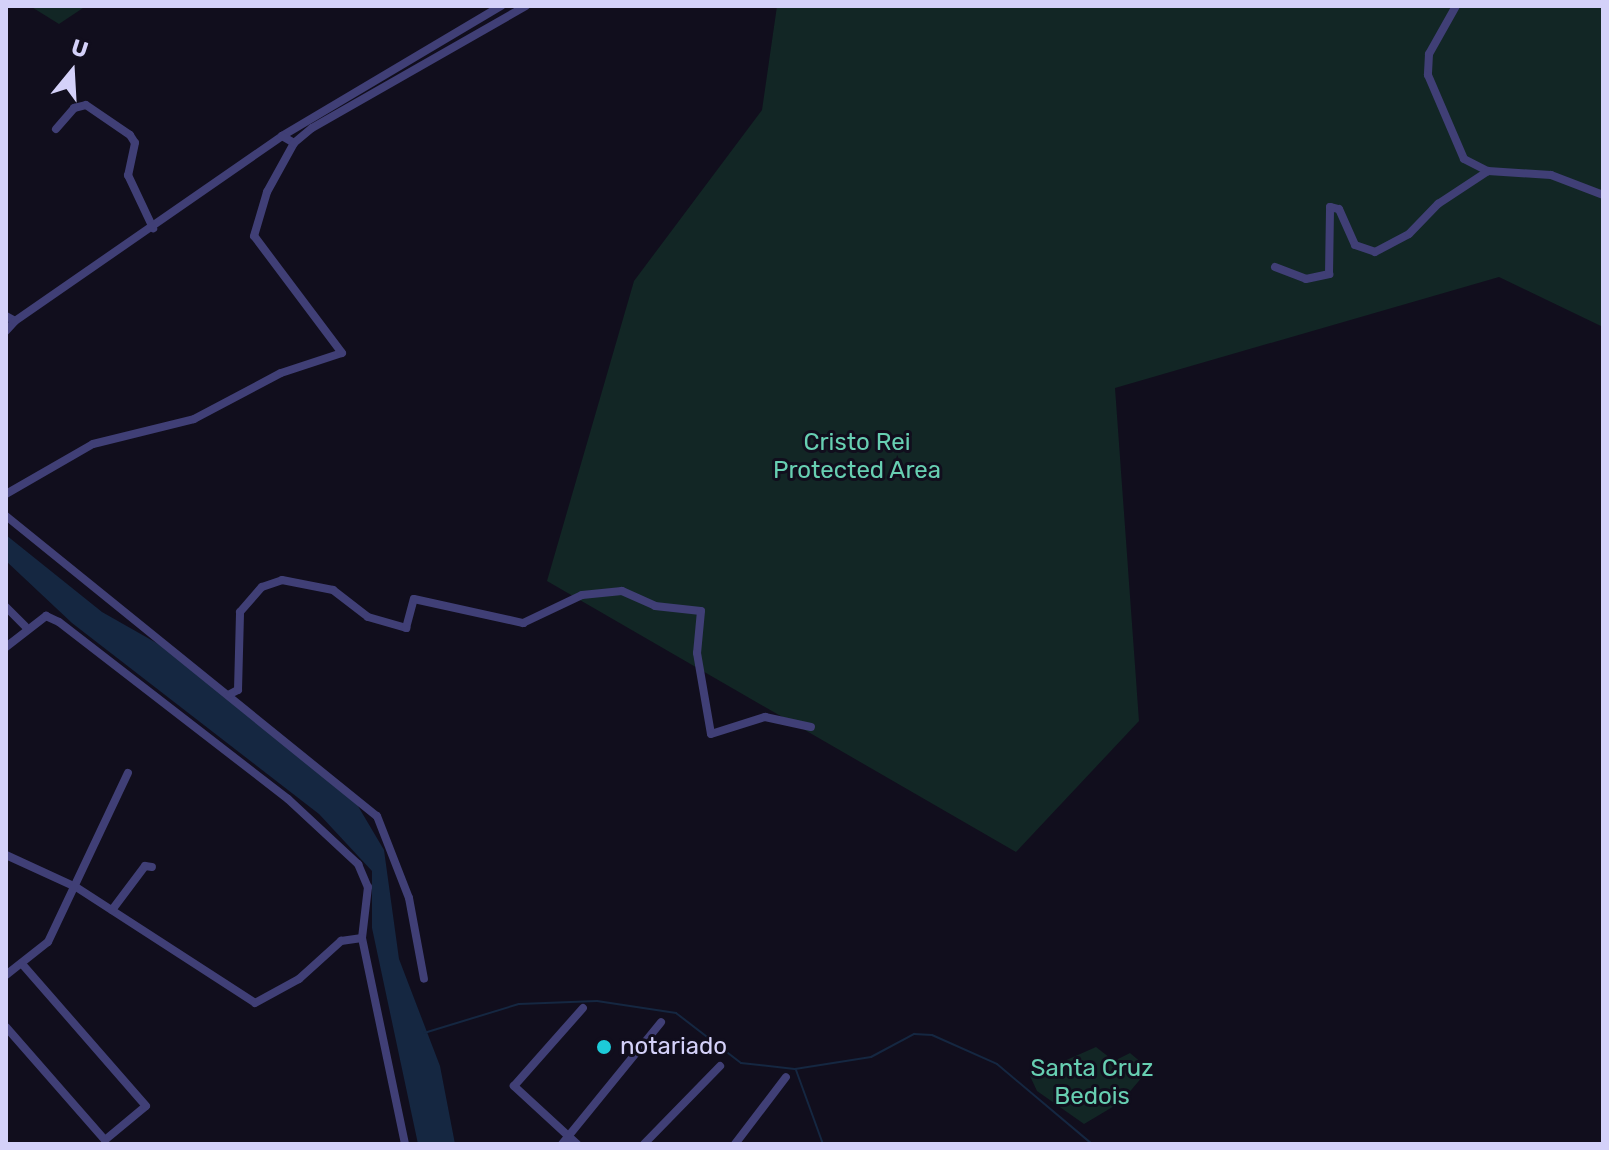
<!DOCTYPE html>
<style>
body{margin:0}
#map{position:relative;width:1609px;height:1150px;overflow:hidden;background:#110e1d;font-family:Rubik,sans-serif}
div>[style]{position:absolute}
.green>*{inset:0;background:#122625}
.water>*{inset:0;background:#152741}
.stream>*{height:2px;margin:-1px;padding:0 1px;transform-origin:1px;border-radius:1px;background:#152741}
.minor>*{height:8px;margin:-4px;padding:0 4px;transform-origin:4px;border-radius:4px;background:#403f76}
.dots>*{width:22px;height:22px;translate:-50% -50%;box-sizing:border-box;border:4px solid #110e1d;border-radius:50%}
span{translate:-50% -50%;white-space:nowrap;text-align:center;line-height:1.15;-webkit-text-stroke:6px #110e1d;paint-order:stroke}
.park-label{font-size:24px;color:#67cfb2}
.poi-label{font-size:24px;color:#d4d1f9}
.left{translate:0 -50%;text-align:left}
.frame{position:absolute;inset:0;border:8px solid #d4d1f9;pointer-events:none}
.north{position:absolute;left:32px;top:32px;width:80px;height:80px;-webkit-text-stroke:6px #110e1d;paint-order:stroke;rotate:18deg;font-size:22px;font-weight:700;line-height:32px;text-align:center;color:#d4d1f9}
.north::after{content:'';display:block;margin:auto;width:28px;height:36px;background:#d4d1f9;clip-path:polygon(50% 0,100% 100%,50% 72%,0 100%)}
</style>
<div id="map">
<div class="green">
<div style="clip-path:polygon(30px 6px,86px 6px,59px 24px)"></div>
<div style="clip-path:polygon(777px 6px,1603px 6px,1603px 327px,1499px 277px,1115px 388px,1139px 721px,1016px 852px,547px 581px,634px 281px,762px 110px)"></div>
<div style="clip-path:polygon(1096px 1047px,1114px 1061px,1130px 1053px,1149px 1069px,1121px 1102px,1084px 1124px,1037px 1091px,1030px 1076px)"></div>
</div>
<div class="water">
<div style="clip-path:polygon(6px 535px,102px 612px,176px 654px,355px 801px,384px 850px,399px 959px,440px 1066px,455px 1144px,418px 1144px,372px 928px,372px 871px,319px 814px,72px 623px,6px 561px)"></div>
</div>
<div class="stream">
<div style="left:424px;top:1033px;width:99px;rotate:-17deg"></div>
<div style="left:519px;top:1004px;width:78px;rotate:-2.2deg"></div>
<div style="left:597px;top:1001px;width:80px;rotate:8.6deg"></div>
<div style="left:676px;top:1013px;width:82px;rotate:37.6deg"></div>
<div style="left:741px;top:1063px;width:54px;rotate:6.3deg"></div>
<div style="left:795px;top:1069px;width:77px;rotate:-9deg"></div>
<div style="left:871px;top:1057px;width:49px;rotate:-28.1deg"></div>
<div style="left:914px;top:1034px;width:18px;rotate:3deg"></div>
<div style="left:932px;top:1035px;width:71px;rotate:24deg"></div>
<div style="left:997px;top:1064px;width:124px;rotate:40.1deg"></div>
<div style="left:796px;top:1070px;width:79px;rotate:70deg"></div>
</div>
<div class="minor">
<div style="left:1456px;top:6px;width:55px;rotate:119.4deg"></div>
<div style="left:1429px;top:54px;width:21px;rotate:93deg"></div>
<div style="left:1428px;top:75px;width:91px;rotate:66.8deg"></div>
<div style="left:1464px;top:159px;width:27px;rotate:27deg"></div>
<div style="left:1488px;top:171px;width:63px;rotate:3.6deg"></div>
<div style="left:1551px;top:175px;width:56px;rotate:21deg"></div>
<div style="left:56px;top:129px;width:28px;rotate:-49deg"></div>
<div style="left:74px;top:108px;width:12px;rotate:-14deg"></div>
<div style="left:86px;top:105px;width:53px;rotate:34.3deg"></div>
<div style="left:130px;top:135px;width:9px;rotate:58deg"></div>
<div style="left:135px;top:143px;width:33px;rotate:102deg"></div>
<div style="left:128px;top:175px;width:59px;rotate:64.7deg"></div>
<div style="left:282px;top:136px;width:255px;rotate:-30.7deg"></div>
<div style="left:1275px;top:267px;width:33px;rotate:21deg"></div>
<div style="left:1306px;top:279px;width:24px;rotate:-12deg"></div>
<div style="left:1329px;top:274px;width:67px;rotate:-89.1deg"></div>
<div style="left:1330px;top:207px;width:9px;rotate:13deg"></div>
<div style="left:1339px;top:209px;width:39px;rotate:66deg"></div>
<div style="left:1355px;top:245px;width:21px;rotate:19deg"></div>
<div style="left:1375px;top:252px;width:38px;rotate:-28deg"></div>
<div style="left:1409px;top:234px;width:42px;rotate:-46deg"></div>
<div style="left:1438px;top:204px;width:60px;rotate:-33.4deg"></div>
<div style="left:6px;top:316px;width:10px;rotate:29deg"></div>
<div style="left:15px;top:321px;width:13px;rotate:132deg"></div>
<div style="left:15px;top:321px;width:325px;rotate:-34.7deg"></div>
<div style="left:282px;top:136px;width:14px;rotate:30deg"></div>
<div style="left:6px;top:494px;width:100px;rotate:-29.9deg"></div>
<div style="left:93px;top:444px;width:104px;rotate:-13.9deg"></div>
<div style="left:194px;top:419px;width:98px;rotate:-27.9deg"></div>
<div style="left:281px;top:373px;width:64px;rotate:-18.2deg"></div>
<div style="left:342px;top:353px;width:146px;rotate:-126.9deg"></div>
<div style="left:254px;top:236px;width:46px;rotate:-73.5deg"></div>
<div style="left:267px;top:192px;width:56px;rotate:-61.1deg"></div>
<div style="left:294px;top:143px;width:23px;rotate:-40deg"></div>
<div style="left:312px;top:128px;width:246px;rotate:-29.7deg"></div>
<div style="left:6px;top:516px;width:477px;rotate:39deg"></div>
<div style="left:377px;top:816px;width:88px;rotate:68.7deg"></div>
<div style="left:409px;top:898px;width:82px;rotate:79.5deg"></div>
<div style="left:6px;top:607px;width:27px;rotate:45deg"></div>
<div style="left:6px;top:647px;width:51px;rotate:-37.8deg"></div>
<div style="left:46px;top:616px;width:14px;rotate:25deg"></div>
<div style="left:59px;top:622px;width:289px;rotate:37.7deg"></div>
<div style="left:288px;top:799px;width:96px;rotate:42.9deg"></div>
<div style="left:358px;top:864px;width:25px;rotate:67deg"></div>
<div style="left:368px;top:887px;width:51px;rotate:96.7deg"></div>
<div style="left:362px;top:938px;width:210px;rotate:78.2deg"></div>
<div style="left:230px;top:694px;width:9px;rotate:-27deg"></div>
<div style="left:238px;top:690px;width:78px;rotate:-88.5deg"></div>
<div style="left:240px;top:612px;width:33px;rotate:-49deg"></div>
<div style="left:262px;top:587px;width:21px;rotate:-19deg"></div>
<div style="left:282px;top:580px;width:52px;rotate:11.1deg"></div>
<div style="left:333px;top:590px;width:44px;rotate:37.6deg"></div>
<div style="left:368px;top:617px;width:40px;rotate:16deg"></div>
<div style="left:406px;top:628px;width:30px;rotate:-75deg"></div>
<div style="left:414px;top:599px;width:112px;rotate:12.4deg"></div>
<div style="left:523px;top:623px;width:65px;rotate:-25.4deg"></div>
<div style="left:582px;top:595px;width:40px;rotate:-5.7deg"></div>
<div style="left:622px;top:591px;width:36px;rotate:24deg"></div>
<div style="left:655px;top:606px;width:46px;rotate:6.2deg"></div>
<div style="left:701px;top:611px;width:42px;rotate:95.4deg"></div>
<div style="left:697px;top:653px;width:82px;rotate:80.2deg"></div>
<div style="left:711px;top:734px;width:57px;rotate:-17.5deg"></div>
<div style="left:765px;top:717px;width:47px;rotate:12.3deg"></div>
<div style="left:6px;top:855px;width:77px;rotate:24.6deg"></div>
<div style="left:76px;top:887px;width:213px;rotate:32.9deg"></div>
<div style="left:255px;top:1003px;width:50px;rotate:-28.6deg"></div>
<div style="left:299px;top:979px;width:57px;rotate:-42.1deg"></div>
<div style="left:341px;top:941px;width:21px;rotate:-8deg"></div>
<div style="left:112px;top:910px;width:55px;rotate:-53.1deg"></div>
<div style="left:145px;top:866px;width:7px;rotate:8deg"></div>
<div style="left:6px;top:975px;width:53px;rotate:-38.2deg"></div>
<div style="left:48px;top:942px;width:187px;rotate:-64.7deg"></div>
<div style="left:6px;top:1027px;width:150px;rotate:48.8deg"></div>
<div style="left:105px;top:1140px;width:53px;rotate:-39.7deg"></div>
<div style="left:146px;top:1106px;width:189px;rotate:-131.1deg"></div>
<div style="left:562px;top:1144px;width:157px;rotate:-50.9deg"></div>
<div style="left:577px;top:1144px;width:86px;rotate:-137.4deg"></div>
<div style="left:514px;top:1086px;width:104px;rotate:-48.5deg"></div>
<div style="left:644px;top:1144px;width:109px;rotate:-45.7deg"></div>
<div style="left:735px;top:1144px;width:84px;rotate:-52.7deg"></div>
</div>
<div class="dots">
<div style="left:604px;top:1047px;background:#1dcbd9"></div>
</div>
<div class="park-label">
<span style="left:857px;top:457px">Cristo Rei<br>Protected Area</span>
<span style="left:1092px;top:1083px">Santa Cruz<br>Bedois</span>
</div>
<div class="poi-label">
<span class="left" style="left:620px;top:1047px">notariado</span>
</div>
<div class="frame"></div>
<div class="north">U</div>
</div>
